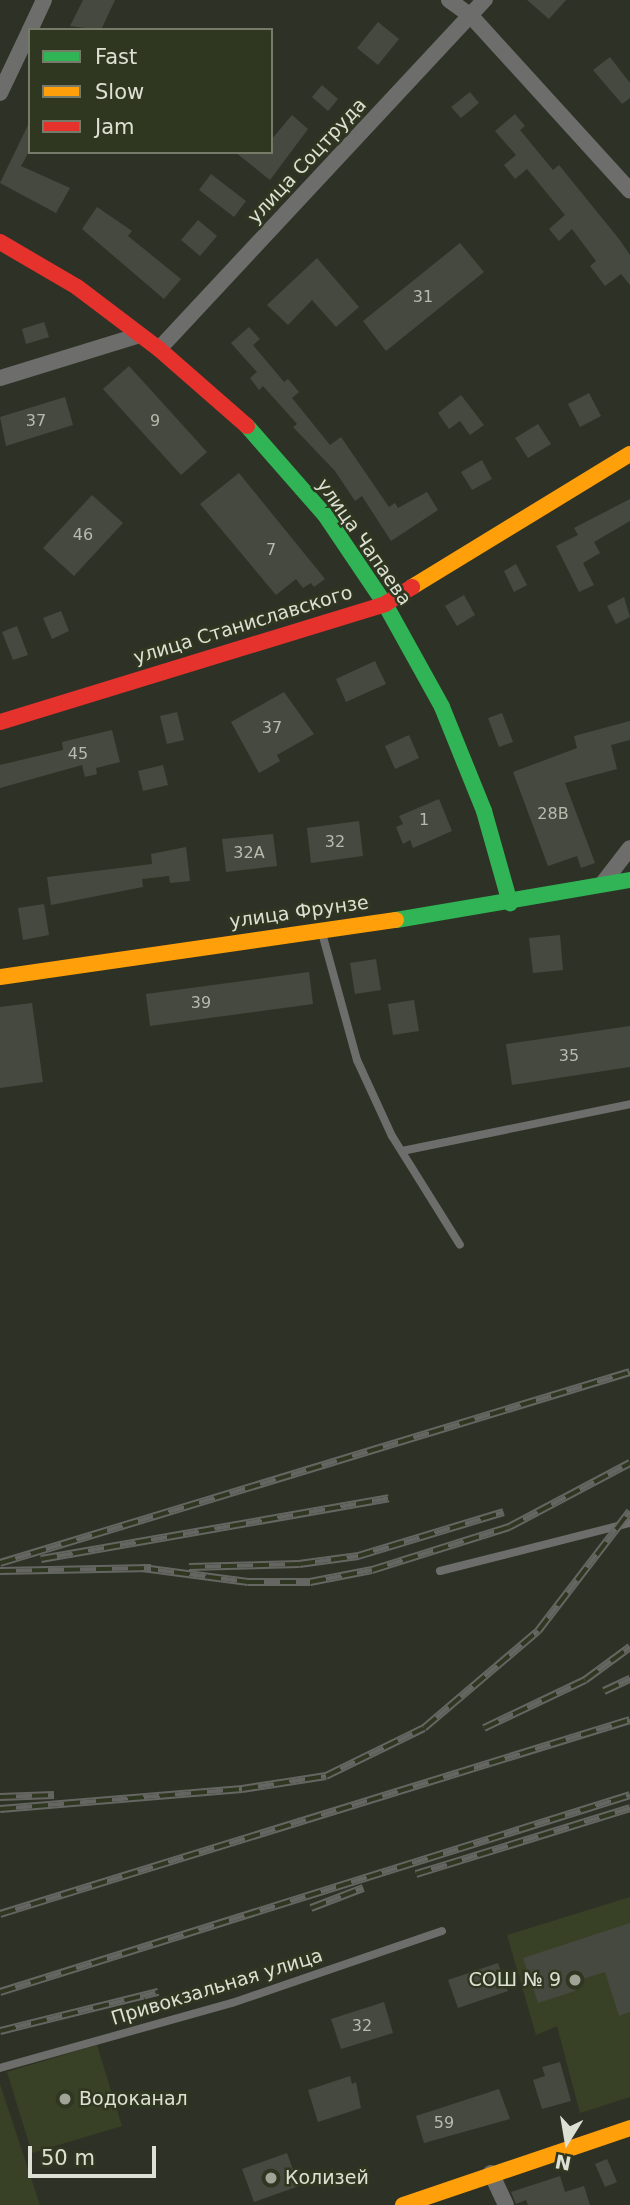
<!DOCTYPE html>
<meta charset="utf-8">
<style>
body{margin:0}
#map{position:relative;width:630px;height:2205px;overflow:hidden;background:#2e3226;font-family:"DejaVu Sans",sans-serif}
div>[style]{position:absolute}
.built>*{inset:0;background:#384025}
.building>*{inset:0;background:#46493f}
.lane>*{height:8px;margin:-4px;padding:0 4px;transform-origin:4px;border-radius:4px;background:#6d6d6c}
.street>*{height:16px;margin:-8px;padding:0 8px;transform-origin:8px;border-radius:8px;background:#6d6d6c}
.fast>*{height:16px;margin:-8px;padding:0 8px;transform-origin:8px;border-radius:8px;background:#30b455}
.slow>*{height:16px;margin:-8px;padding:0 8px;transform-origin:8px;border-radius:8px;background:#ff9f0a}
.jam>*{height:16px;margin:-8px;padding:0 8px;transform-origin:8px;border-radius:8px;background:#e5322d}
.rail>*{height:8px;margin-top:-4px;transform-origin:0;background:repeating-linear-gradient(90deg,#303721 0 16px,#656662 0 32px);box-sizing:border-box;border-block:2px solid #656662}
.dots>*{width:19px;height:19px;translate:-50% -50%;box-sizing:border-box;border:4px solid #303721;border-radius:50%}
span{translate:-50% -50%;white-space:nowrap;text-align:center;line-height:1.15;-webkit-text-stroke:5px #303721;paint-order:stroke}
.number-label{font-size:16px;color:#b6bbae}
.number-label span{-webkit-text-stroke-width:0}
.street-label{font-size:19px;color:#dce1d3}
.poi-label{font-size:19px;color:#dce1d3}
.right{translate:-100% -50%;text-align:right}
.left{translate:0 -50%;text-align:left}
.legend{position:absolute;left:28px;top:28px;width:245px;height:126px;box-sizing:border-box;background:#303721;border:2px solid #757b68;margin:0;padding:9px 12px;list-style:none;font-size:21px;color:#dce1d3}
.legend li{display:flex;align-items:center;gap:14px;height:35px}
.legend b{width:35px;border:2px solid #757b68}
.north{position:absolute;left:532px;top:2107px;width:70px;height:70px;-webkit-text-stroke:5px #303721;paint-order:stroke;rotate:191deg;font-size:19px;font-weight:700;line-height:28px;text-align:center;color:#dce1d3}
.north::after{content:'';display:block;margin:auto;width:24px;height:32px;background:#dce1d3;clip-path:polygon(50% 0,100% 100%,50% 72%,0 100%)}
.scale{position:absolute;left:28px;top:2146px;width:128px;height:32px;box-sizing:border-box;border:4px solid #dce1d3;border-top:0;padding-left:9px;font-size:21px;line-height:24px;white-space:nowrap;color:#dce1d3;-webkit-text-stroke:5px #303721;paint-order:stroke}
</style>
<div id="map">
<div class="built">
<div style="clip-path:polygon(630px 1897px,630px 2097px,580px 2113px,557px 2026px,536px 2035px,507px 1935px)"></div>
<div style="clip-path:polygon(97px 2045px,122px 2126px,32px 2153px,7px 2072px)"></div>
<div style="clip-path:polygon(0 2084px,40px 2205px,0 2205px)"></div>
</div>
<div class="building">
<div style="clip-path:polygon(83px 0,115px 0,101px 30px,70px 26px)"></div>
<div style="clip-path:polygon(527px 0,566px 0,549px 19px)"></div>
<div style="clip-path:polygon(378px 22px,399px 39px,378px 65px,357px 48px)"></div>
<div style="clip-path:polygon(610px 57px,630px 83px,630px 98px,622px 104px,593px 70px)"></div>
<div style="clip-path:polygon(322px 85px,338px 99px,328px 111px,312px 97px)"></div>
<div style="clip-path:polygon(470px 92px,479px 103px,461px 118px,451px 107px)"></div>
<div style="clip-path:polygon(515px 114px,525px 126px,520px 130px,553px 170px,559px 165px,619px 239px,630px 255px,630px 285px,621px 274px,605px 286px,590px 266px,596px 261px,572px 229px,559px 241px,549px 229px,565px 215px,527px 169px,515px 179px,504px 165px,516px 155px,495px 131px)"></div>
<div style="clip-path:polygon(292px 115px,308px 129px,270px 180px,235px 152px,271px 152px,271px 140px)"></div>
<div style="clip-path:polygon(30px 121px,30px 150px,21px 166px,70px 188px,56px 213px,0 183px)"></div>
<div style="clip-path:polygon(211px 174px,246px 201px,234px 217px,199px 190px)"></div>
<div style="clip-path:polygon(97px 207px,132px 231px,128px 236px,181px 279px,164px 299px,82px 229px)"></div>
<div style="clip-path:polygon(198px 220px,217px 236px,200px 256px,181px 240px)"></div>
<div style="clip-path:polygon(460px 243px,484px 272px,386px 351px,363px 321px)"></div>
<div style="clip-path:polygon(317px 258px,359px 307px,336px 327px,312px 300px,288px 325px,267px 305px)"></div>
<div style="clip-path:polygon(44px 322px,49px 337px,26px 344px,22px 329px)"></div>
<div style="clip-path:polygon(249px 327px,260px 339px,253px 345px,284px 382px,288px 379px,299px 392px,292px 398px,330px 445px,341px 437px,389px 507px,395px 503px,398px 508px,427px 492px,438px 510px,391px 541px,362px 496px,355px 501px,335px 471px,293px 427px,297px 424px,263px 386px,259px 390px,250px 378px,257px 372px,231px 343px)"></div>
<div style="clip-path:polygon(129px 366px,207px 452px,181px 475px,103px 389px)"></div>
<div style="clip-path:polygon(589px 393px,601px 416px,580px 427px,568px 404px)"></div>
<div style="clip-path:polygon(461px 395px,484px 425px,470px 435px,460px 421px,449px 429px,438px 413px)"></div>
<div style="clip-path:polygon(65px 397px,73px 425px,6px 446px,0 417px)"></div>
<div style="clip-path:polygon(538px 424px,551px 444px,528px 458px,515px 438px)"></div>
<div style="clip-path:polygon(482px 460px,492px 479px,472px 490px,461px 472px)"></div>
<div style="clip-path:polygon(239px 473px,325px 579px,314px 587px,311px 583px,303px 588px,296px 579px,276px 595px,200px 504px)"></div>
<div style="clip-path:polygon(92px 495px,123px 523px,74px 576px,43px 548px)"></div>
<div style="clip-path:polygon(630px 499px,630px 521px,594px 542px,600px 553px,583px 563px,594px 585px,579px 592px,556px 546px,578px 535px,574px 528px)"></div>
<div style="clip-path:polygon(516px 564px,527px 585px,514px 592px,504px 571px)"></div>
<div style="clip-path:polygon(464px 595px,475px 615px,457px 626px,445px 606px)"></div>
<div style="clip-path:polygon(624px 597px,630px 617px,616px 624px,607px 606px)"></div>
<div style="clip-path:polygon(61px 611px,69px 631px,52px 639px,43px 618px)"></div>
<div style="clip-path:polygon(17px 626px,28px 655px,13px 660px,2px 632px)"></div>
<div style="clip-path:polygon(375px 661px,386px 684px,346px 702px,336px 679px)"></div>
<div style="clip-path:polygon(284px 692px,314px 734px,277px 755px,280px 761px,259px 773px,231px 722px)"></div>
<div style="clip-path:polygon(177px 712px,184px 740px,167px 744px,160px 716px)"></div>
<div style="clip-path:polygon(502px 713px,513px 742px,499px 747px,488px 718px)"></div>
<div style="clip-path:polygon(630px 721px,630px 740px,611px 745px,617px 769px,565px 783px,595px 863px,581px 868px,577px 856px,548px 866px,513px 772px,577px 748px,574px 736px)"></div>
<div style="clip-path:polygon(112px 730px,120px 762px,96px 768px,97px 774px,85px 777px,82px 765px,0 788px,0 765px,63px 750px,62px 742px)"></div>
<div style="clip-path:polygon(409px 735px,419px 758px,395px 769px,385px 746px)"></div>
<div style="clip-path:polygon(163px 765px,168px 785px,143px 791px,138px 771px)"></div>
<div style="clip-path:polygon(439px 799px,452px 831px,413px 848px,410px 840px,403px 844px,396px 827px,403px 824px,399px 816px)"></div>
<div style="clip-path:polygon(359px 821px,363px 856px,311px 863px,307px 828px)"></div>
<div style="clip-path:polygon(273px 834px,277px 866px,226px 872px,222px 839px)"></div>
<div style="clip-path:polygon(186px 847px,190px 881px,170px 883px,169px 876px,142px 879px,143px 887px,51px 905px,47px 877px,152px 864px,151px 854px)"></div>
<div style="clip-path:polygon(44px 904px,49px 935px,23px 940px,18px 908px)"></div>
<div style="clip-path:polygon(560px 935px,563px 970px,533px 973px,529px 938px)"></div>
<div style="clip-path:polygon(376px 959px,381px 990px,355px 994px,350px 963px)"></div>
<div style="clip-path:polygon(309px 972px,313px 1004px,150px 1026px,146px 994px)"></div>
<div style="clip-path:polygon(414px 1000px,419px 1031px,393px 1035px,388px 1004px)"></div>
<div style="clip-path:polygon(32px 1003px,43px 1082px,0 1088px,0 1007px)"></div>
<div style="clip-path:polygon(630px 1026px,630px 1067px,512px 1085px,506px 1044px)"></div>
<div style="clip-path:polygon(630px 1923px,630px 2012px,619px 2016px,605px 1972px,573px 1982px,575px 1991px,538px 2003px,523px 1958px)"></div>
<div style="clip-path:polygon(498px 1963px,508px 1991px,458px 2008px,448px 1980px)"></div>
<div style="clip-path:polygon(384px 2002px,393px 2033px,341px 2049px,331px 2019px)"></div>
<div style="clip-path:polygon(560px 2062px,571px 2101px,542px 2109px,533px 2080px,545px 2076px,542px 2067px)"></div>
<div style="clip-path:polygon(350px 2076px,352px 2084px,356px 2082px,361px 2108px,318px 2122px,308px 2090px)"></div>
<div style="clip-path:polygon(499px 2089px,510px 2119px,424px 2143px,416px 2116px)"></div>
<div style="clip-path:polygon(287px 2153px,299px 2186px,254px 2202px,242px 2169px)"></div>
<div style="clip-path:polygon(607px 2159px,617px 2182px,605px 2187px,595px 2164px)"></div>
<div style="clip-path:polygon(560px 2176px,565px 2192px,584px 2186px,590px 2205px,528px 2205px,526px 2200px,516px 2204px,511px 2192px)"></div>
</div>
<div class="lane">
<div style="left:322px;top:933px;width:132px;rotate:74.6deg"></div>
<div style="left:357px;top:1060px;width:84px;rotate:65.3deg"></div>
<div style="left:392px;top:1136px;width:128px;rotate:58deg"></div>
<div style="left:402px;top:1151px;width:233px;rotate:-11.6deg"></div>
<div style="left:440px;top:1571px;width:196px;rotate:-14.2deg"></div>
<div style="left:0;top:2068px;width:241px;rotate:-15.7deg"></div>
<div style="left:232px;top:2003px;width:222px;rotate:-18.9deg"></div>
</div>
<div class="street">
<div style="left:449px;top:0;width:27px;rotate:36deg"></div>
<div style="left:471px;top:16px;width:236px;rotate:47.7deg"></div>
<div style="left:30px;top:30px;width:33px;rotate:-65deg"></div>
<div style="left:0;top:93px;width:70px;rotate:-64.5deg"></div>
<div style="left:159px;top:349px;width:478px;rotate:-47deg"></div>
<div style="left:0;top:378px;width:146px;rotate:-17.1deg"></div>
<div style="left:603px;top:883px;width:44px;rotate:-52.4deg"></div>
<div style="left:491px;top:2173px;width:35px;rotate:65deg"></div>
</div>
<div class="fast">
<div style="left:247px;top:426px;width:118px;rotate:48.8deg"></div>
<div style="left:325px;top:515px;width:107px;rotate:56deg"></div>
<div style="left:385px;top:604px;width:118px;rotate:61deg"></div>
<div style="left:442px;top:707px;width:112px;rotate:68deg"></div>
<div style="left:484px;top:811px;width:96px;rotate:74.2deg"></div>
<div style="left:396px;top:920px;width:237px;rotate:-9.7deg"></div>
</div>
<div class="slow">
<div style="left:412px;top:587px;width:255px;rotate:-31.4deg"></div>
<div style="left:0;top:977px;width:400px;rotate:-8.2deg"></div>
<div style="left:403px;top:2205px;width:240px;rotate:-18.7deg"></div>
</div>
<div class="jam">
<div style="left:0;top:242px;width:89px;rotate:30.3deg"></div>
<div style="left:77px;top:287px;width:103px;rotate:37.1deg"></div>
<div style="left:159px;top:349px;width:117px;rotate:41.2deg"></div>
<div style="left:0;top:722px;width:403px;rotate:-17deg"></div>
<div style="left:385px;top:604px;width:32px;rotate:-32deg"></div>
</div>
<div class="rail">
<div style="left:41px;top:1559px;width:353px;rotate:-9.9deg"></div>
<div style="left:0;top:1563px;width:658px;rotate:-16.87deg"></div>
<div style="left:189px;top:1567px;width:110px;rotate:-1.6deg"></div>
<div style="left:299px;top:1564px;width:60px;rotate:-7.7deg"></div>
<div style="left:358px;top:1556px;width:152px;rotate:-16.8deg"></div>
<div style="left:142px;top:1568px;width:107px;rotate:7.5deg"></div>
<div style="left:248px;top:1582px;width:62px"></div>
<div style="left:310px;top:1582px;width:63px;rotate:-11deg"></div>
<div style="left:372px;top:1570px;width:144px;rotate:-17.4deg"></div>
<div style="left:509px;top:1527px;width:137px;rotate:-27.9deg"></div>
<div style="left:0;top:1571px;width:151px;rotate:-1.1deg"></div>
<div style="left:604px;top:1691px;width:29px;rotate:-25deg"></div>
<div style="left:484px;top:1728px;width:112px;rotate:-25.4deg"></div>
<div style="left:585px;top:1680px;width:56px;rotate:-36.3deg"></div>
<div style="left:0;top:1797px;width:54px;rotate:-2.1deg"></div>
<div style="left:0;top:1809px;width:243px;rotate:-4.7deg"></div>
<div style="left:242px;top:1789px;width:85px;rotate:-8.8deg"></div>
<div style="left:326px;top:1776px;width:109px;rotate:-26.1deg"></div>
<div style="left:424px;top:1728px;width:150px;rotate:-40.4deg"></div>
<div style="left:538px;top:1631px;width:151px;rotate:-52.5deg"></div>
<div style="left:416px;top:1874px;width:224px;rotate:-17.1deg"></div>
<div style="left:311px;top:1908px;width:56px;rotate:-21deg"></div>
<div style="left:0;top:1914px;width:659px;rotate:-17.12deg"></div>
<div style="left:0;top:1992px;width:660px;rotate:-17.36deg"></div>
<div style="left:0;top:2031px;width:163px;rotate:-13.9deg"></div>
</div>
<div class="dots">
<div style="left:575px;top:1980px;background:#9fa496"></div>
<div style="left:65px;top:2099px;background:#9fa496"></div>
<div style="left:271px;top:2178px;background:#9fa496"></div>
</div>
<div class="number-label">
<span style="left:423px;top:297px">31</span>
<span style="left:36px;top:421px">37</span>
<span style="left:155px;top:421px">9</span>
<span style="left:83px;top:535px">46</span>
<span style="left:271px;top:550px">7</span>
<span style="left:272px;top:728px">37</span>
<span style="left:78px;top:754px">45</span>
<span style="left:553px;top:814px">28В</span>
<span style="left:424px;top:820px">1</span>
<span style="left:335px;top:842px">32</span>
<span style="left:249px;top:853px">32А</span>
<span style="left:201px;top:1003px">39</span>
<span style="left:569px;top:1056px">35</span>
<span style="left:362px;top:2026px">32</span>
<span style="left:444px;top:2123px">59</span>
</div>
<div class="street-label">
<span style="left:307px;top:161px;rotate:-47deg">улица Соцтруда</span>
<span style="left:364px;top:542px;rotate:55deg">улица Чапаева</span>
<span style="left:243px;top:625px;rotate:-17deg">улица Станиславского</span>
<span style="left:299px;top:912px;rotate:-8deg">улица Фрунзе</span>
<span style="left:217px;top:1987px;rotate:-17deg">Привокзальная улица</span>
</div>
<div class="poi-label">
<span class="right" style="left:561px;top:1980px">СОШ № 9</span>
<span class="left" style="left:79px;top:2099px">Водоканал</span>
<span class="left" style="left:285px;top:2178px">Колизей</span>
</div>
<ul class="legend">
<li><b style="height:9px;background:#30b455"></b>Fast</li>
<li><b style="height:9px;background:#ff9f0a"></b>Slow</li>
<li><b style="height:9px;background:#e5322d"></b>Jam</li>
</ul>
<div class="north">N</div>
<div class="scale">50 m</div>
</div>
